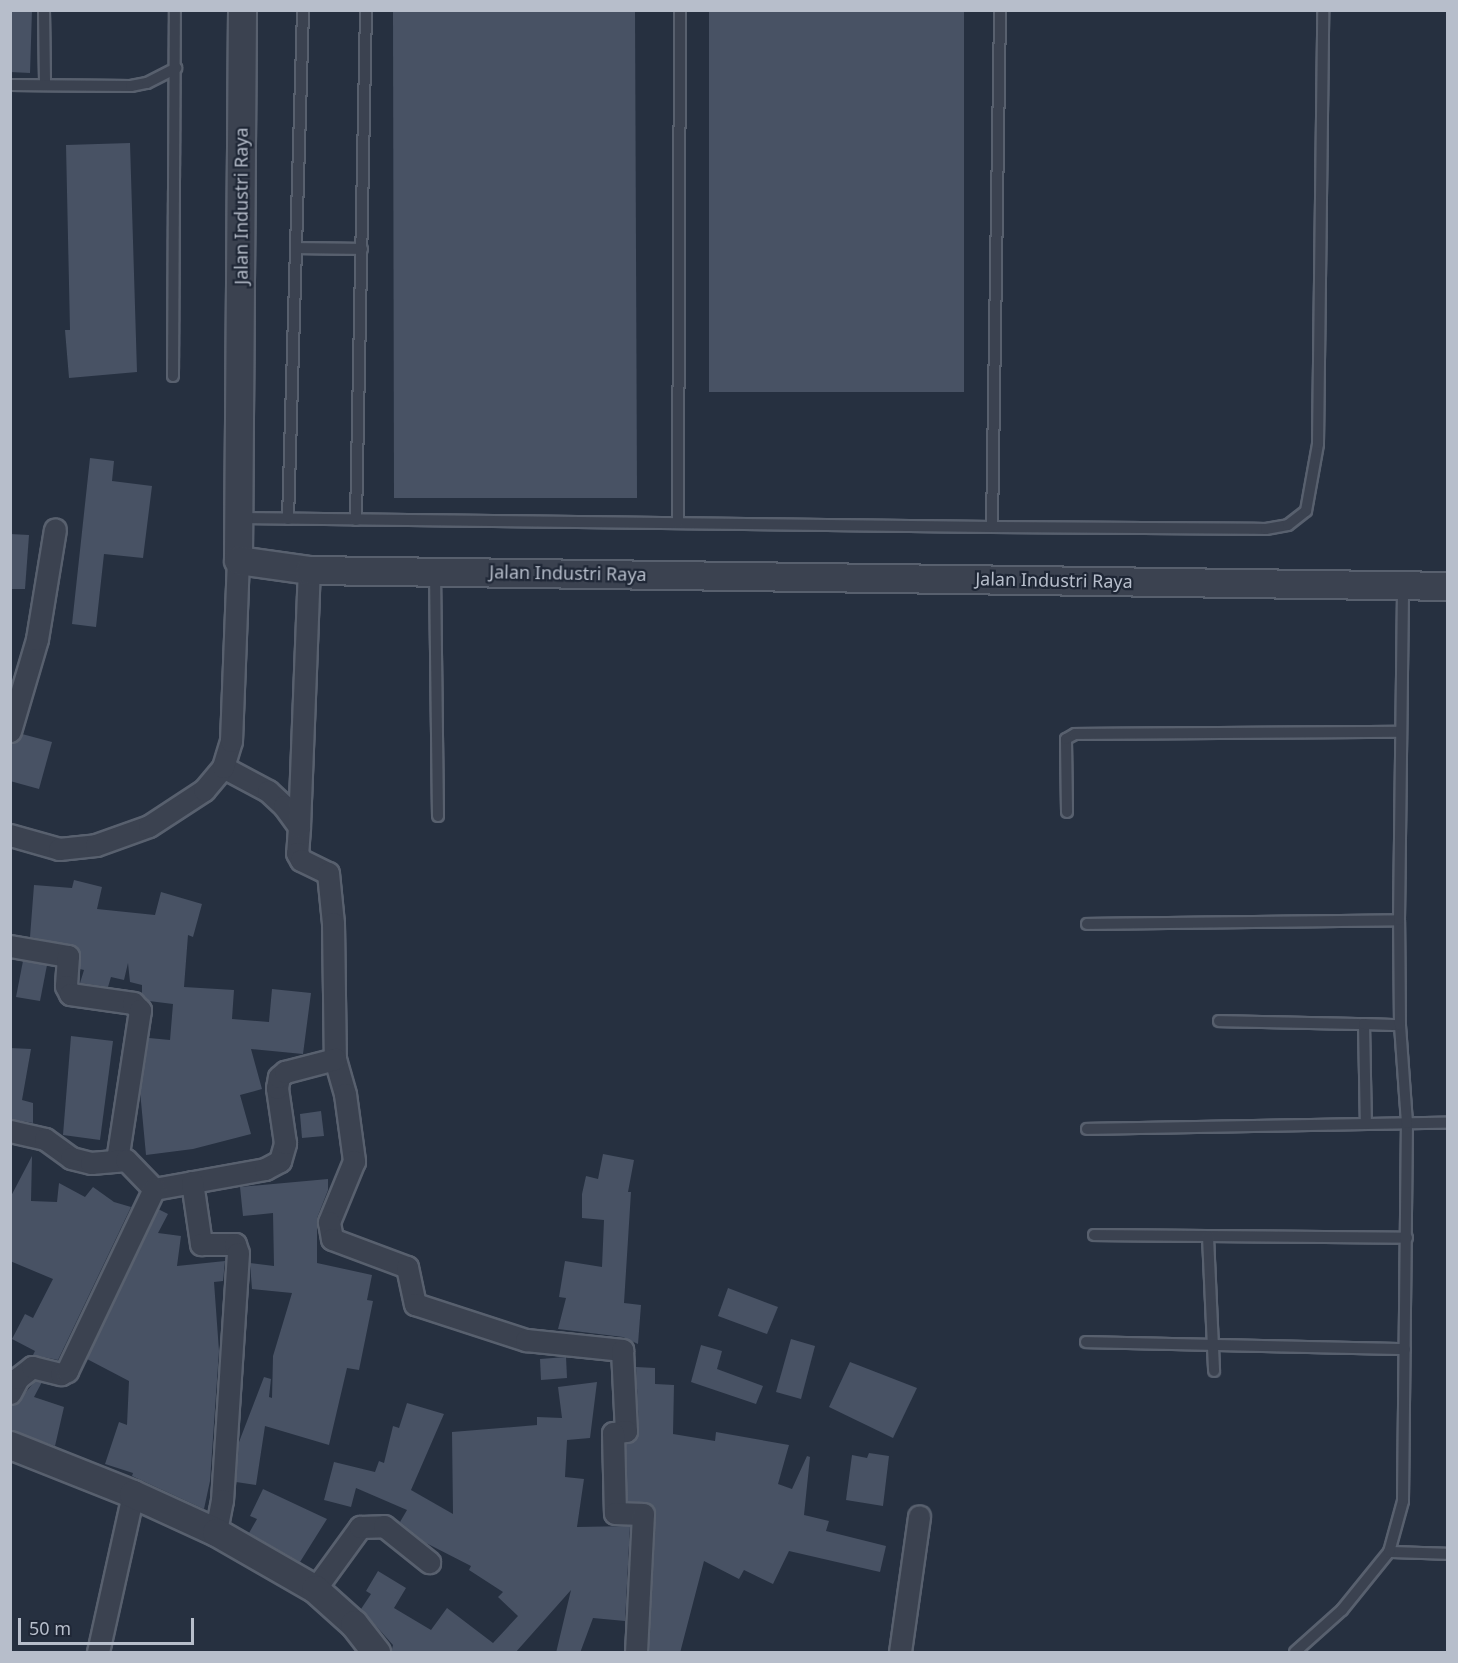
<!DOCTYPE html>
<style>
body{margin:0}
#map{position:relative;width:1458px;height:1663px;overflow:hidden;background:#263040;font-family:"Noto Sans",sans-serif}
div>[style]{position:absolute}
.building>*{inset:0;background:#485264}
.roads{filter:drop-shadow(2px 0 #58606e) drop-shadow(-2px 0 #58606e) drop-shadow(0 2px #58606e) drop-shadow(0 -2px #58606e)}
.service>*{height:10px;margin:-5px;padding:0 5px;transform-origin:5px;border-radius:5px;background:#3b4250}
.minor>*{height:21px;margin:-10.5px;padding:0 10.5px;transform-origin:10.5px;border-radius:10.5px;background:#3b4250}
.tertiary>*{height:27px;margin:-13.5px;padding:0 13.5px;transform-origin:13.5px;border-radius:13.5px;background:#3b4250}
span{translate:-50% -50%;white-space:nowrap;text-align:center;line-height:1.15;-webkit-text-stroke:4.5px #1f2736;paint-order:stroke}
.street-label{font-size:18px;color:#b7becb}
.frame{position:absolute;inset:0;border:12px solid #b7becb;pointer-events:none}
.scale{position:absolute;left:18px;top:1618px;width:176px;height:27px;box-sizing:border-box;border:3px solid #b7becb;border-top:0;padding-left:8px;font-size:18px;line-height:21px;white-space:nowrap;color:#b7becb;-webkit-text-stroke:4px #1f2736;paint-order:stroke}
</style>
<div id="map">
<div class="building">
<div style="clip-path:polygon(10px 10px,32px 10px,30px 73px,10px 72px)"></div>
<div style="clip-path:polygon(393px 10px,635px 10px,637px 498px,394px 498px)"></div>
<div style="clip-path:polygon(709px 10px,964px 10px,964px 392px,709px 392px)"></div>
<div style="clip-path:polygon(130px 143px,137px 372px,69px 378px,65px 330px,70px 330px,66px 145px)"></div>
<div style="clip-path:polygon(90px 458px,114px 461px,112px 481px,152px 486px,143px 558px,104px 554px,96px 627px,72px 624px)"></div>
<div style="clip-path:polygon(10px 534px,29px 535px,25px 589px,10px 589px)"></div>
<div style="clip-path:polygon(22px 734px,52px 742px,39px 789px,10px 781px,10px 746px)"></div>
<div style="clip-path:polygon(74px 880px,102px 887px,97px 909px,155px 915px,161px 892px,202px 904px,193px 937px,188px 935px,184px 987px,234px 990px,232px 1019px,269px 1022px,272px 989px,311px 993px,303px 1054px,251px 1049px,262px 1089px,240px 1095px,251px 1134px,193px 1149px,146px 1155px,140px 1091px,149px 1038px,170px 1040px,173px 1004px,149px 1001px,142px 994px,142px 985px,130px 982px,128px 963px,124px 980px,111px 977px,108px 987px,80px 983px,84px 970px,80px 969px,76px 946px,30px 937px,34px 885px,72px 888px)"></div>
<div style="clip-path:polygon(23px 961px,47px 965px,40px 1001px,16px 997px)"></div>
<div style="clip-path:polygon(71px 1036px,113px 1041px,100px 1140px,63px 1135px)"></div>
<div style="clip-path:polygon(10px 1048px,31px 1049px,22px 1100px,33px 1103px,33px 1123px,10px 1119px)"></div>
<div style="clip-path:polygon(321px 1111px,324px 1136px,302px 1138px,300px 1114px)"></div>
<div style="clip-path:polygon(603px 1154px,634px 1160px,628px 1192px,631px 1192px,624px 1303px,641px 1305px,638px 1344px,623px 1337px,558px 1329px,566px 1298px,559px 1297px,565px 1261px,602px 1267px,604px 1220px,582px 1218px,582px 1194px,586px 1176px,598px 1179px)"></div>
<div style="clip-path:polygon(32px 1156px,31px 1201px,57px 1202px,59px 1183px,85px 1197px,93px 1187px,114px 1202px,131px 1207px,58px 1360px,33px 1355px,35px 1351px,12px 1339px,25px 1314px,33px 1318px,53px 1279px,10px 1261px,10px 1198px)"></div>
<div style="clip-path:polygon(328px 1179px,328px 1190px,317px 1218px,317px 1263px,372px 1275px,367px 1300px,373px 1301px,359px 1370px,347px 1368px,329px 1445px,265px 1426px,256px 1485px,236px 1482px,239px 1442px,264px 1377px,271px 1379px,269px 1397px,272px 1398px,273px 1356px,292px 1293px,252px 1289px,250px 1263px,274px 1266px,273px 1213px,243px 1216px,240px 1187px)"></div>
<div style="clip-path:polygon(158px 1209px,168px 1214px,158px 1233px,181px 1236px,177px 1266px,225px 1261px,223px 1281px,214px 1282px,219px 1351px,210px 1481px,204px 1509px,132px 1476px,133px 1473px,105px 1464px,119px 1422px,127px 1425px,129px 1381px,87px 1359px)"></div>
<div style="clip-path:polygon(728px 1288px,778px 1307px,767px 1334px,718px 1316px)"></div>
<div style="clip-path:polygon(791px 1339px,815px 1346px,801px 1399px,776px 1392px)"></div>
<div style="clip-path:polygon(701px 1345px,722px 1351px,717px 1369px,763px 1386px,756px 1404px,691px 1382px)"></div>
<div style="clip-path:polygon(566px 1357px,567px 1378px,541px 1380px,540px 1359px)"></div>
<div style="clip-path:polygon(850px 1362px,917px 1388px,893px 1438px,829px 1407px)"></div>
<div style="clip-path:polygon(636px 1367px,655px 1368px,655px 1384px,674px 1385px,673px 1434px,715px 1441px,716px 1432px,789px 1445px,778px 1484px,792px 1489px,807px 1456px,810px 1457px,804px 1515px,829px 1521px,826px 1531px,886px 1546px,880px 1572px,789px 1551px,773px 1584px,744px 1570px,739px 1579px,704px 1561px,680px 1653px,649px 1653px,656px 1514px,649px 1503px,627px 1501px,626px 1444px,634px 1441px,639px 1431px)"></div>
<div style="clip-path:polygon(35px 1381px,42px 1382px,34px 1397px,64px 1407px,55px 1446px,10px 1430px,10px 1406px,17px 1403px)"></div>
<div style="clip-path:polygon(597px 1382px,590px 1438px,567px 1440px,565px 1477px,584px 1479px,577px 1527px,630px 1526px,625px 1621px,593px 1618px,580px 1653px,556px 1653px,571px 1590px,515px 1653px,391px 1653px,393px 1645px,361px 1609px,371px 1594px,366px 1591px,378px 1571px,406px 1588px,394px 1608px,431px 1630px,447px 1608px,493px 1643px,518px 1616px,498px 1597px,503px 1592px,469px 1570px,471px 1566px,426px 1543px,400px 1522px,407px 1510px,356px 1488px,351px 1507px,324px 1500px,334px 1462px,375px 1472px,379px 1461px,384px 1463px,393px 1426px,399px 1428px,407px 1403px,444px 1414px,411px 1490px,453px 1514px,452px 1432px,537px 1425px,537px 1417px,562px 1418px,558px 1387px)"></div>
<div style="clip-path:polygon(869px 1453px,889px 1456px,883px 1506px,846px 1500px,852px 1455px,867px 1458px)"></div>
<div style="clip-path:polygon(263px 1489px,327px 1519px,300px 1562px,249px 1533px,257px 1519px,250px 1516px)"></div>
</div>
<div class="roads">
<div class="service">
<div style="left:44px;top:10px;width:75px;rotate:89.2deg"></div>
<div style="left:10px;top:85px;width:121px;rotate:0.5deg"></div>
<div style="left:131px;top:86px;width:16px;rotate:-11deg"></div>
<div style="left:147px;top:83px;width:33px;rotate:-27deg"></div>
<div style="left:298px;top:248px;width:64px;rotate:0.9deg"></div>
<div style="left:173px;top:376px;width:366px;rotate:-89.7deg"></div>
<div style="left:240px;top:518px;width:752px;rotate:0.69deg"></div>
<div style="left:992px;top:527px;width:274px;rotate:0.4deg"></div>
<div style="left:1266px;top:529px;width:22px;rotate:-10deg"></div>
<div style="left:1288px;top:525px;width:23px;rotate:-38deg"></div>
<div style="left:1306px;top:511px;width:68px;rotate:-79.8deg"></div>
<div style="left:1318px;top:444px;width:434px;rotate:-89.3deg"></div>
<div style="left:288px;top:519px;width:509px;rotate:-88.31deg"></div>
<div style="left:356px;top:520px;width:510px;rotate:-88.88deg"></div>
<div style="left:678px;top:523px;width:513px;rotate:-89.78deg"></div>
<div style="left:992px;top:527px;width:517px;rotate:-89.11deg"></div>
<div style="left:435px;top:571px;width:245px;rotate:89.3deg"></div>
<div style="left:1067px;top:812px;width:73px;rotate:-90.8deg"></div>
<div style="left:1066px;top:739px;width:10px;rotate:-29deg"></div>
<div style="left:1075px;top:734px;width:325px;rotate:-0.4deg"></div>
<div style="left:1087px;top:924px;width:312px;rotate:-0.7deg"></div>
<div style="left:1219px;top:1021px;width:145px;rotate:1.2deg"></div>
<div style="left:1364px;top:1024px;width:100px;rotate:88.9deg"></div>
<div style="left:1364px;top:1024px;width:36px;rotate:2deg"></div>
<div style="left:1087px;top:1129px;width:361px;rotate:-1deg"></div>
<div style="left:1094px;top:1235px;width:313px;rotate:0.5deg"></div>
<div style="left:1208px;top:1237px;width:134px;rotate:87.4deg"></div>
<div style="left:1086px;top:1342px;width:319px;rotate:1.3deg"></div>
<div style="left:1389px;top:1552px;width:59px;rotate:1.9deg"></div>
<div style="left:1295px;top:1652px;width:63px;rotate:-41.8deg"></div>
<div style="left:1342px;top:1610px;width:75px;rotate:-51deg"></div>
<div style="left:1389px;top:1552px;width:53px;rotate:-74.6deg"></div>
<div style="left:1403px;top:1501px;width:378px;rotate:-89.4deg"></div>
<div style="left:1407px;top:1123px;width:98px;rotate:-94.1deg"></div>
<div style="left:1400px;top:1025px;width:105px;rotate:-90.5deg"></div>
<div style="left:1399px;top:920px;width:335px;rotate:-89.3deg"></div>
</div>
<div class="minor">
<div style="left:10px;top:731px;width:96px;rotate:-73.6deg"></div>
<div style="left:37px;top:639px;width:111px;rotate:-80.7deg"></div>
<div style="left:223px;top:767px;width:51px;rotate:28.1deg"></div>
<div style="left:268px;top:791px;width:22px;rotate:43deg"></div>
<div style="left:284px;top:806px;width:26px;rotate:54deg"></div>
<div style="left:299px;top:827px;width:26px;rotate:94deg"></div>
<div style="left:297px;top:853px;width:8px;rotate:60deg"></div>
<div style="left:301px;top:860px;width:30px;rotate:26deg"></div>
<div style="left:328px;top:873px;width:50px;rotate:84.3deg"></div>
<div style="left:333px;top:923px;width:136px;rotate:89.2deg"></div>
<div style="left:335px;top:1059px;width:36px;rotate:74deg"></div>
<div style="left:345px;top:1094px;width:68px;rotate:82.3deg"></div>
<div style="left:354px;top:1161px;width:66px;rotate:112.3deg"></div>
<div style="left:329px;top:1222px;width:17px;rotate:80deg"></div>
<div style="left:332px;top:1239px;width:80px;rotate:20.5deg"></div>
<div style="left:407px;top:1267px;width:38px;rotate:78deg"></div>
<div style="left:415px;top:1304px;width:117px;rotate:18deg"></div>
<div style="left:526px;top:1340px;width:97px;rotate:5.9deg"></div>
<div style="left:622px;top:1350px;width:81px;rotate:87.2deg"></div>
<div style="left:626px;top:1431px;width:13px;rotate:171deg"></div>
<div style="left:613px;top:1433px;width:80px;rotate:88.6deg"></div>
<div style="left:615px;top:1513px;width:28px;rotate:2deg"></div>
<div style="left:643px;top:1514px;width:138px;rotate:92.9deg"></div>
<div style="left:299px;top:827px;width:257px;rotate:-87.8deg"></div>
<div style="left:10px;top:835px;width:51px;rotate:15.9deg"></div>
<div style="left:59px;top:849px;width:37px;rotate:-6deg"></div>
<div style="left:96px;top:845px;width:56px;rotate:-19.7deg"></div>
<div style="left:149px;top:826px;width:66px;rotate:-33.2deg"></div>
<div style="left:204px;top:790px;width:30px;rotate:-50deg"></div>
<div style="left:223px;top:767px;width:27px;rotate:-73deg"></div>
<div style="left:231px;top:741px;width:181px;rotate:-87.8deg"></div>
<div style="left:10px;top:946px;width:59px;rotate:9.8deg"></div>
<div style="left:68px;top:956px;width:30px;rotate:94deg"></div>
<div style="left:66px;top:986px;width:9px;rotate:63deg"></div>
<div style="left:70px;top:994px;width:64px;rotate:8.1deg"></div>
<div style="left:133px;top:1003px;width:10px;rotate:45deg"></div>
<div style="left:140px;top:1010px;width:152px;rotate:98.7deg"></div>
<div style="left:10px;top:1131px;width:36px;rotate:13deg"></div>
<div style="left:45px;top:1139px;width:32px;rotate:36deg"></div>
<div style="left:71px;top:1158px;width:21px;rotate:14deg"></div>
<div style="left:91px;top:1163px;width:35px;rotate:-5deg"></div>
<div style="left:126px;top:1160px;width:40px;rotate:46deg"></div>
<div style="left:154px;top:1189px;width:113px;rotate:-10.2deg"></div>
<div style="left:265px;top:1169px;width:17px;rotate:-28deg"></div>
<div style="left:280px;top:1161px;width:19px;rotate:-74deg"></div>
<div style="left:285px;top:1143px;width:56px;rotate:-98.3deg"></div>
<div style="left:277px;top:1088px;width:11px;rotate:-80deg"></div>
<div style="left:279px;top:1077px;width:8px;rotate:-40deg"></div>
<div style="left:285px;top:1072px;width:52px;rotate:-14.6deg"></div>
<div style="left:192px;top:1182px;width:63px;rotate:81.7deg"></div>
<div style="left:201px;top:1244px;width:34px"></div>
<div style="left:235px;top:1244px;width:9px;rotate:72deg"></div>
<div style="left:238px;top:1253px;width:248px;rotate:93.7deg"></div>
<div style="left:222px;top:1500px;width:33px;rotate:101deg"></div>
<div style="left:10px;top:1393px;width:17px;rotate:-62deg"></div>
<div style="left:18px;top:1378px;width:18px;rotate:-38deg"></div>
<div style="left:32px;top:1367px;width:30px;rotate:14deg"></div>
<div style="left:61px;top:1374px;width:7px;rotate:-27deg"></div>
<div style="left:67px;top:1371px;width:202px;rotate:-64.5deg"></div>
<div style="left:315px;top:1589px;width:77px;rotate:-54deg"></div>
<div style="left:360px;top:1527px;width:24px;rotate:-2deg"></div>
<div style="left:384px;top:1526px;width:58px;rotate:38.7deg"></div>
<div style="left:98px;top:1652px;width:162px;rotate:-77.5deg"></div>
<div style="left:900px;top:1652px;width:137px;rotate:-82deg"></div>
</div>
<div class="tertiary">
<div style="left:242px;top:10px;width:550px;rotate:90.42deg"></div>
<div style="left:238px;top:560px;width:72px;rotate:8deg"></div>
<div style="left:309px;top:570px;width:1139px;rotate:0.8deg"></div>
<div style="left:10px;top:1445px;width:132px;rotate:21.7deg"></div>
<div style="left:133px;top:1494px;width:91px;rotate:24.6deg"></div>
<div style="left:216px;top:1532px;width:114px;rotate:29.9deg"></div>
<div style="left:315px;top:1589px;width:52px;rotate:41.9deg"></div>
<div style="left:354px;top:1624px;width:36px;rotate:52deg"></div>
</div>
</div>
<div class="street-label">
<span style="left:241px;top:206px;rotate:-90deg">Jalan Industri Raya</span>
<span style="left:568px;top:573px;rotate:1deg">Jalan Industri Raya</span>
<span style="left:1054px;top:580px;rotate:1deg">Jalan Industri Raya</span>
</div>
<div class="frame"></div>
<div class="scale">50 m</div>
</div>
